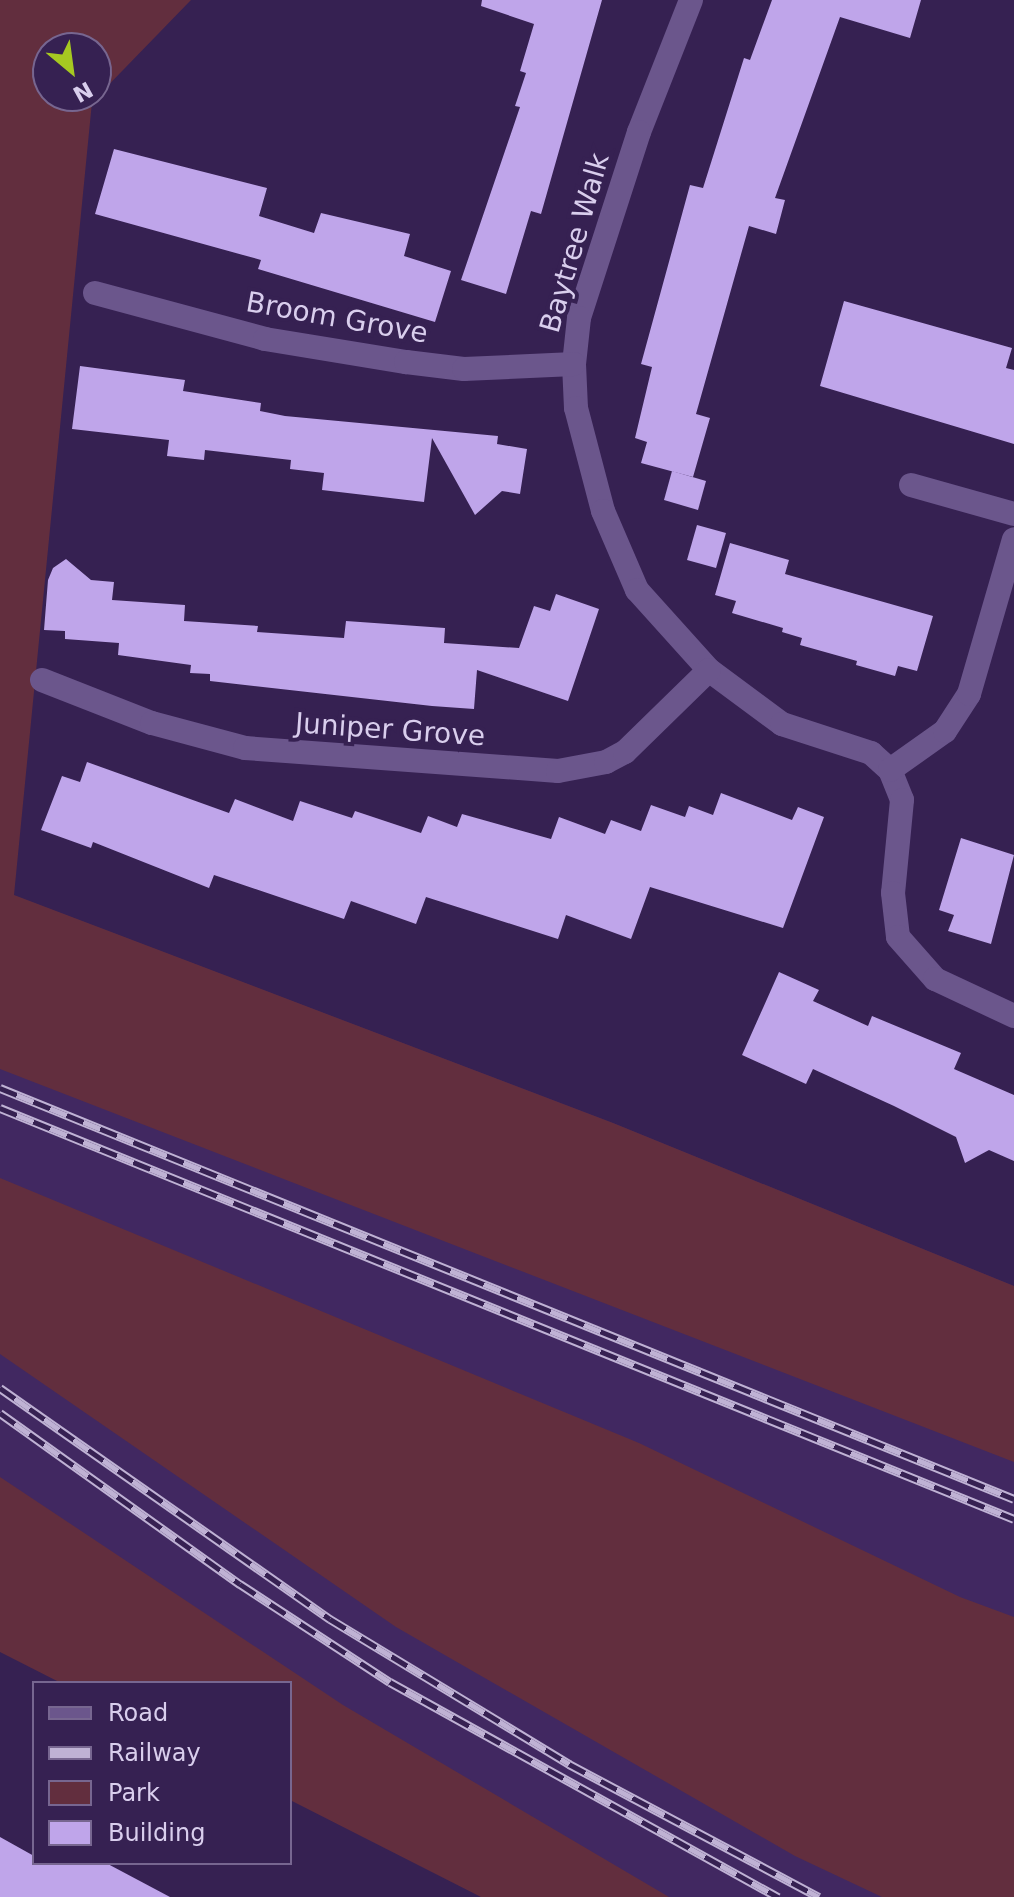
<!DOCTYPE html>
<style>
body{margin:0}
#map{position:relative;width:1014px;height:1897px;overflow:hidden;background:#362152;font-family:"DejaVu Sans",sans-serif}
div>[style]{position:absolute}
.built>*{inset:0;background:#412861}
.green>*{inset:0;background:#622e3e}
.building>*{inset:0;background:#bfa5ea}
.minor>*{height:24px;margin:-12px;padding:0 12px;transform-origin:12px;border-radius:12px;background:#6b568c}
.rail>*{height:9px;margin-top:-4.5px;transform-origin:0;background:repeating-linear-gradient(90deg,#362152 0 18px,#bfb2d4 0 36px);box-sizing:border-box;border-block:2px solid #bfb2d4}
span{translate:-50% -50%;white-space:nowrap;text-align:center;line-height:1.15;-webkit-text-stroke:8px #362152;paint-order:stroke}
.street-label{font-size:28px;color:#d9ceed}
.legend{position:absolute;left:32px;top:1681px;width:260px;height:184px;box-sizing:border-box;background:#362152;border:2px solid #776690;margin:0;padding:10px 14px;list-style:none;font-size:24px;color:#d9ceed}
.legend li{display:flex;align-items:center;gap:16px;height:40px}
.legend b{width:40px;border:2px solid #776690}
.north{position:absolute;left:32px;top:32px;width:80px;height:80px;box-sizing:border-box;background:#362152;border:2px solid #776690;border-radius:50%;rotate:151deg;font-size:22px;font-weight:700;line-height:32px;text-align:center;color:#d9ceed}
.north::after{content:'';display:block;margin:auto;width:28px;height:36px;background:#a6c821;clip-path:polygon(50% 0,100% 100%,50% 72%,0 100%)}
</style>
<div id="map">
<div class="built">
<div style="clip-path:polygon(0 890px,613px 1123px,1014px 1286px,1014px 1897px,481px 1897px,290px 1683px,0 1649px)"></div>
</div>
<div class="green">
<div style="clip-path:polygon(evenodd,0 0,191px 0,92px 102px,14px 895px,613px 1123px,1014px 1286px,1014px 1462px,0 1069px,0 0,48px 48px,96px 48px,96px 96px,48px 96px,48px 48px)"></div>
<div style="clip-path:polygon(0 1178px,639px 1443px,960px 1597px,1014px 1617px,1014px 1897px,882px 1897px,795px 1856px,396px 1627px,0 1354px)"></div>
<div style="clip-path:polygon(0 1477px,343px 1705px,669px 1897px,481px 1897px,290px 1800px,290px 1683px,61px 1683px,0 1652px)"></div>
</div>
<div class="building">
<div style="clip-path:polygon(482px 0,602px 0,541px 214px,531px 211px,506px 294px,461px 280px,520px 107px,515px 106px,526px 73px,520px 71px,534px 24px,481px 6px)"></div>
<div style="clip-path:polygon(772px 0,921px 0,910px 38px,840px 17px,775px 198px,785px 200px,776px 234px,749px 226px,696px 414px,710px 418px,693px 477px,641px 463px,647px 442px,635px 438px,652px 367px,641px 364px,690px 185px,703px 188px,744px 58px,750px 60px)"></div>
<div style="clip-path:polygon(114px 149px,267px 188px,259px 216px,314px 233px,321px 213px,410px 234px,404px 256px,451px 271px,435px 322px,258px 269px,261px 260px,95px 214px)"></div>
<div style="clip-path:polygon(844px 301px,1012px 348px,1006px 368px,1014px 370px,1014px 444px,820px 386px)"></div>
<div style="clip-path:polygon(80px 366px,185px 380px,183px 391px,261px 403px,260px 411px,285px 416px,498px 436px,497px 444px,527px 449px,520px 494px,502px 491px,475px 515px,432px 438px,424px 502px,322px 490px,324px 473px,290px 469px,291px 460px,205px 450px,204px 460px,167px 456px,169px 440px,72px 429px)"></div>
<div style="clip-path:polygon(672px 471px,706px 481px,698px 510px,664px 500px)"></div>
<div style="clip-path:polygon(697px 525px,726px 533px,716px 568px,687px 560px)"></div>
<div style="clip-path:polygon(730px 543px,789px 560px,785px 574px,933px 616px,917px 671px,898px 666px,895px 676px,856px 665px,857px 661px,800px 645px,802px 638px,782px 632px,783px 628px,732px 613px,736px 601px,715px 595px)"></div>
<div style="clip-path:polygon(66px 559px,91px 580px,114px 582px,112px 600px,185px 605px,184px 621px,258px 626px,257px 632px,344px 638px,346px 621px,445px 628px,444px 643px,519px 648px,534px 606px,550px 611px,556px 594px,599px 609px,568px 701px,477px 670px,474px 709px,432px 706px,210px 681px,210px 674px,190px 673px,191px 665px,118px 655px,119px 643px,65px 639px,65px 631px,44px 630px,48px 580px,53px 568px)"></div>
<div style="clip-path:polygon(87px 762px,229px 813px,235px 799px,293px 821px,300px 801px,352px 818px,355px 811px,421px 833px,428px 816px,457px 827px,462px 814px,551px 839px,559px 817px,605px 834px,611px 820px,641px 831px,651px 805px,685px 817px,689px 806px,713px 815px,721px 793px,792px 820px,798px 807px,824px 817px,783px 928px,650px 887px,631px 939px,566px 915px,558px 939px,426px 897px,416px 924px,351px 901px,344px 919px,214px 875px,209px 888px,93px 842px,91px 848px,41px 830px,62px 776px,80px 782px)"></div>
<div style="clip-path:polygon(961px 838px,1014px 855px,991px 944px,948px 931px,954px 915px,939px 910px)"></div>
<div style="clip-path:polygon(779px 972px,819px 990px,813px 1001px,868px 1026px,872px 1016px,961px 1053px,954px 1069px,1014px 1095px,1014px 1161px,989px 1150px,965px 1163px,956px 1137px,894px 1106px,813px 1069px,806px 1084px,742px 1055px)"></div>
<div style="clip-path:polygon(0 1837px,34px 1856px,34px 1863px,106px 1863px,170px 1897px,0 1897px)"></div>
</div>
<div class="minor">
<div style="left:691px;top:0;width:142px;rotate:111.5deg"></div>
<div style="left:639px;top:132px;width:195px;rotate:107.9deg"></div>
<div style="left:579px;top:318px;width:46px;rotate:96.2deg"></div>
<div style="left:574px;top:364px;width:44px;rotate:87.4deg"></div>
<div style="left:576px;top:408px;width:106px;rotate:75.3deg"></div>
<div style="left:603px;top:511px;width:86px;rotate:66.7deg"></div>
<div style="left:637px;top:590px;width:108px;rotate:48deg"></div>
<div style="left:709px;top:670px;width:91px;rotate:36.5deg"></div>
<div style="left:782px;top:724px;width:94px;rotate:18deg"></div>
<div style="left:871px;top:753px;width:25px;rotate:42deg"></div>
<div style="left:890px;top:770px;width:32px;rotate:68deg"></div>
<div style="left:902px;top:800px;width:93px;rotate:95.5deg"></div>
<div style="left:893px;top:893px;width:44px;rotate:83.5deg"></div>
<div style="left:898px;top:937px;width:56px;rotate:48.6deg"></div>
<div style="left:935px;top:979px;width:87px;rotate:25.1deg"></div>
<div style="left:95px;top:293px;width:176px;rotate:15.1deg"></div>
<div style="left:265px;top:339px;width:143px;rotate:9.3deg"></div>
<div style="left:406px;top:362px;width:58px;rotate:6.9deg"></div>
<div style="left:464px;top:369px;width:110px;rotate:-2.6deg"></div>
<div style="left:911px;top:485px;width:107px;rotate:15.7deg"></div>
<div style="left:42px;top:680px;width:118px;rotate:21.4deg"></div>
<div style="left:152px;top:723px;width:96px;rotate:15deg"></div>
<div style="left:245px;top:748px;width:314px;rotate:4.2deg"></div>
<div style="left:558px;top:771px;width:49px;rotate:-10.6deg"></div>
<div style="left:606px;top:762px;width:21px;rotate:-28deg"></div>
<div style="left:625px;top:752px;width:117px;rotate:-44.3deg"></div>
<div style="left:890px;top:770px;width:67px;rotate:-35.3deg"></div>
<div style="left:945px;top:731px;width:44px;rotate:-57deg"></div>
<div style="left:969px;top:694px;width:161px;rotate:-73.8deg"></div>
</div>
<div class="rail">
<div style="left:0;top:1088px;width:1094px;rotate:22.06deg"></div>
<div style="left:0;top:1108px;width:1094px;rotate:22.06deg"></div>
<div style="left:0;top:1388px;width:403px;rotate:35deg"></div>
<div style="left:330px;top:1619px;width:280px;rotate:31.2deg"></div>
<div style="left:569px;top:1764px;width:283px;rotate:28deg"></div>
<div style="left:0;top:1413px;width:295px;rotate:35.5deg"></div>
<div style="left:240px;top:1584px;width:179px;rotate:33.2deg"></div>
<div style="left:390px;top:1682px;width:444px;rotate:29deg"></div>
</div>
<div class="street-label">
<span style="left:575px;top:243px;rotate:-74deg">Baytree Walk</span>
<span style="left:337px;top:318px;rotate:10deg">Broom Grove</span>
<span style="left:390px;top:730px;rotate:4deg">Juniper Grove</span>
</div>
<ul class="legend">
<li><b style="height:10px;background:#6b568c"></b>Road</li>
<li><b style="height:10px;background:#bfb2d4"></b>Railway</li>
<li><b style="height:22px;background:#622e3e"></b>Park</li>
<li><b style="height:22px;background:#bfa5ea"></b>Building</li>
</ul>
<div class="north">N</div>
</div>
